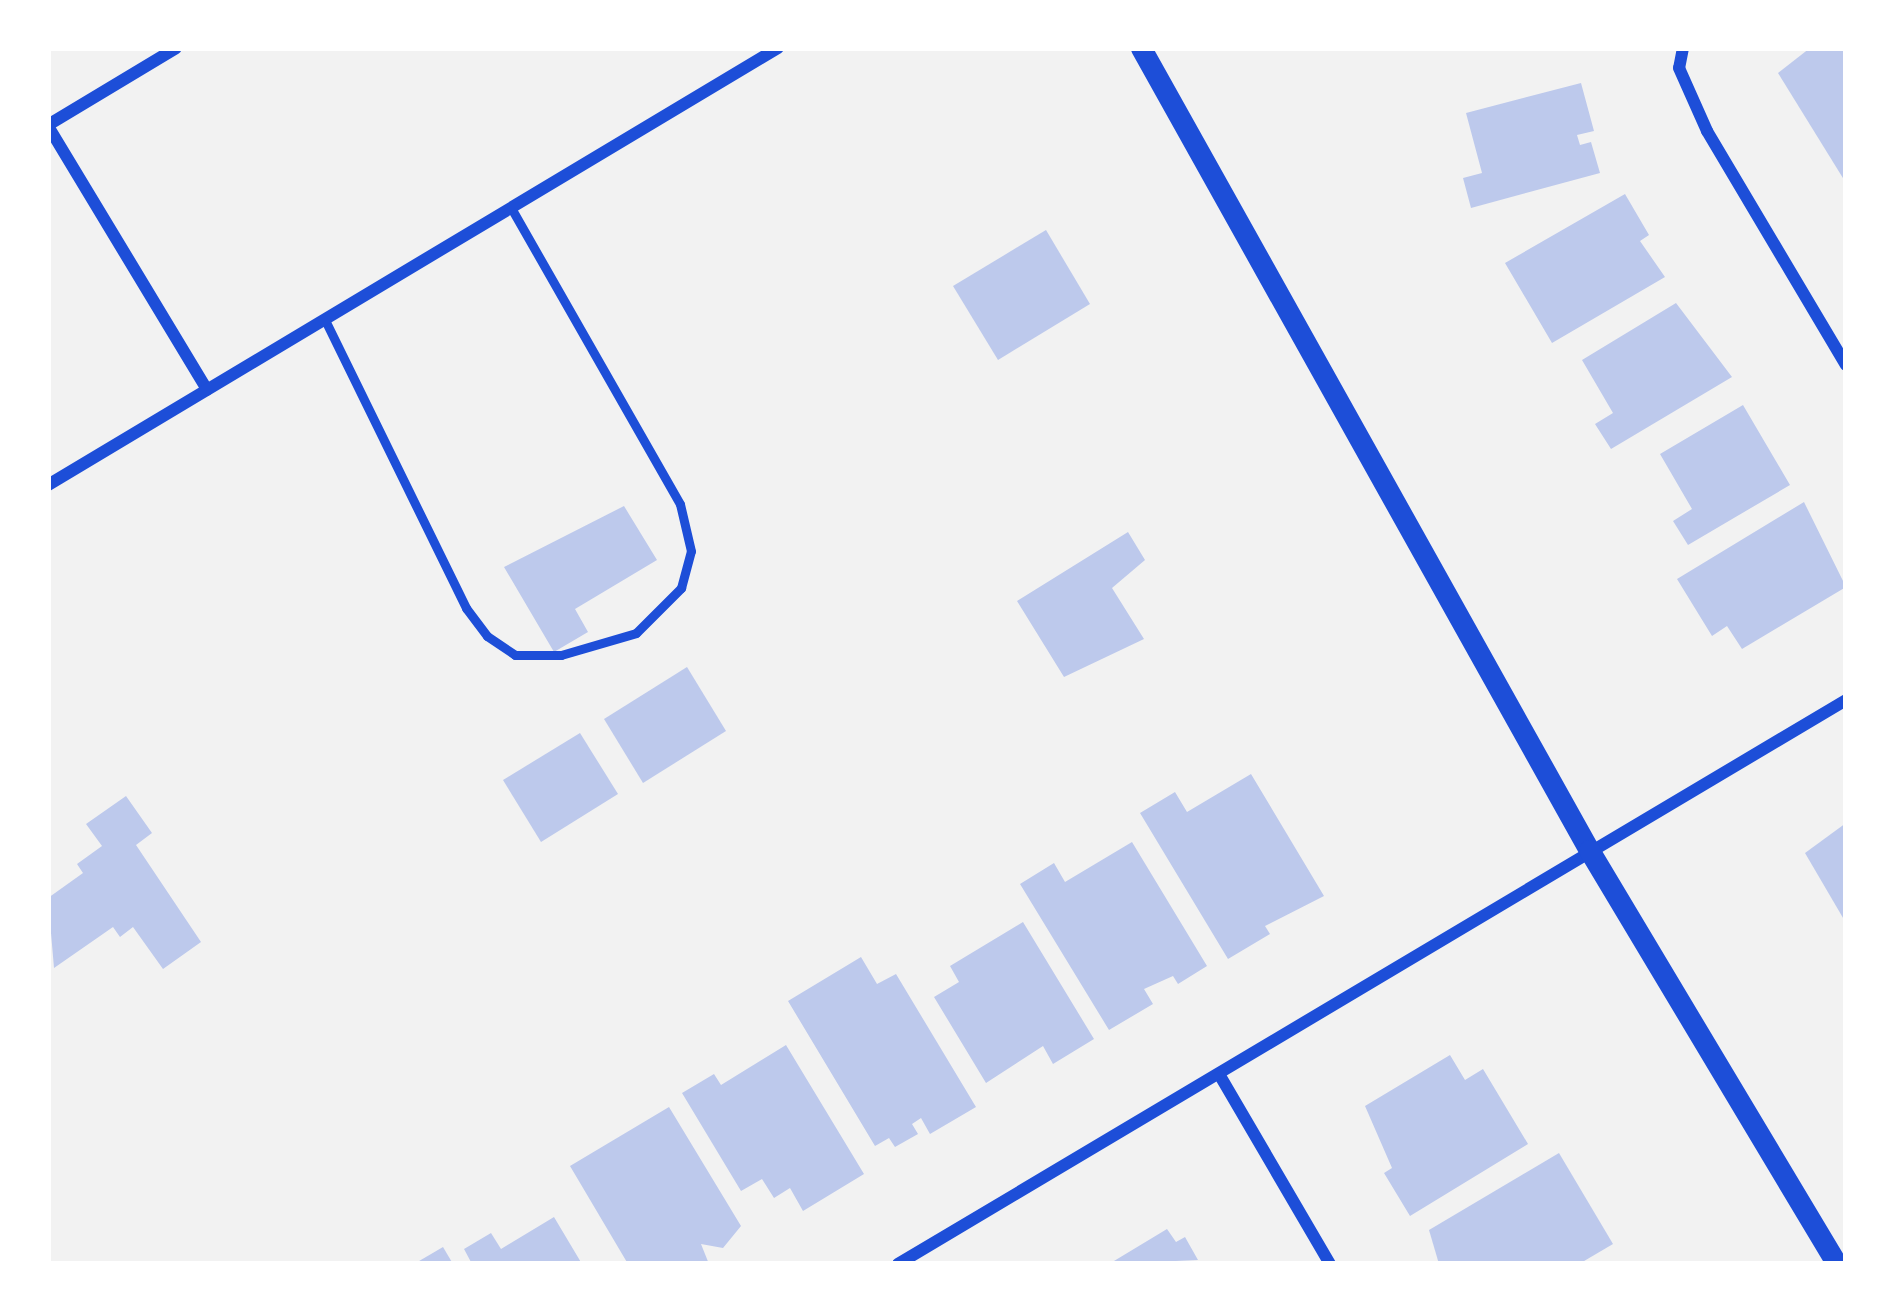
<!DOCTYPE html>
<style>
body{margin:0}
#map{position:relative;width:1894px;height:1312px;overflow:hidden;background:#f2f2f2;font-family:Inter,sans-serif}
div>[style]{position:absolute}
.building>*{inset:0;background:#bdc9ec}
.service>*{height:9px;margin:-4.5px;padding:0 4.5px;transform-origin:4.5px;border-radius:4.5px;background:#1d4ed8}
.minor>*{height:12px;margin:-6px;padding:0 6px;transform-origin:6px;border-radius:6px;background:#1d4ed8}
.tertiary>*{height:21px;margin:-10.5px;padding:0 10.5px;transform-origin:10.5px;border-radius:10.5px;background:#1d4ed8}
span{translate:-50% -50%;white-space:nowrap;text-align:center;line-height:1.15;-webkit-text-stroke:10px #fff;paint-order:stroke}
.frame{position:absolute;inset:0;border:51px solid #fff;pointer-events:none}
</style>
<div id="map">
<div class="building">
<div style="clip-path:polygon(1810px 48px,1846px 48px,1846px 183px,1778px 73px)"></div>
<div style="clip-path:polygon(1581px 83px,1594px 131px,1577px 135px,1580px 145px,1591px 142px,1600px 173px,1471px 208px,1463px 178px,1482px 173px,1466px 113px)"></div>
<div style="clip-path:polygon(1625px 194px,1649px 235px,1640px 241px,1665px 277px,1552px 343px,1505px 263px)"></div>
<div style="clip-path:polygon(1046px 230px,1090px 304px,998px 360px,953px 286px)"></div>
<div style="clip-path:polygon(1676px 303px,1732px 377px,1611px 449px,1595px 424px,1613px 413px,1582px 360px)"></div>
<div style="clip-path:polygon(1743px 405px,1790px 485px,1688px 545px,1673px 521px,1692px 509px,1660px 454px)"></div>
<div style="clip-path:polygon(1804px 502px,1846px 587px,1742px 649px,1727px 626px,1712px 636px,1677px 579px)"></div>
<div style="clip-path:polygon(624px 506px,657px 560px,575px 609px,588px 632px,554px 652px,504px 567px)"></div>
<div style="clip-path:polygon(1128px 532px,1145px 560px,1112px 588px,1144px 639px,1064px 677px,1017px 601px)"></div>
<div style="clip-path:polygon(687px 667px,726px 731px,643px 783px,604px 719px)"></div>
<div style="clip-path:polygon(580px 733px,618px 794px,541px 842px,503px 780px)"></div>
<div style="clip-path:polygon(1251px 774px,1324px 896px,1265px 926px,1270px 934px,1228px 959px,1140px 813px,1175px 792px,1187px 812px)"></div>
<div style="clip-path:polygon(126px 796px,152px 833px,136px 845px,201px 942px,163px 969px,133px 927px,120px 937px,113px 927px,54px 968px,48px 898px,83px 873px,77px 864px,102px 846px,86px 824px)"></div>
<div style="clip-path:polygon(1846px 823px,1846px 923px,1805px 853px)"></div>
<div style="clip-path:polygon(1132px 842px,1207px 966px,1178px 984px,1173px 976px,1144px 989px,1153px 1004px,1109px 1030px,1020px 884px,1054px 863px,1065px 882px)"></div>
<div style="clip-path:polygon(1023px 922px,1094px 1039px,1053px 1064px,1043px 1046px,986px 1083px,934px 997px,959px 982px,950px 966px)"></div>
<div style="clip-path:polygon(861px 957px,877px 984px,896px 974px,976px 1107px,930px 1134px,921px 1118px,912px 1124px,918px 1134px,895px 1147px,889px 1138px,875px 1146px,788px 1001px)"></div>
<div style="clip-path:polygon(786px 1045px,864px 1174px,803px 1211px,790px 1188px,774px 1198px,762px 1179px,741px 1191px,682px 1093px,714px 1074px,721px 1085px)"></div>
<div style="clip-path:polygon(1450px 1055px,1465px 1080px,1483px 1069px,1528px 1144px,1410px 1216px,1384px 1173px,1392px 1168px,1365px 1106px)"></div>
<div style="clip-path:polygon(669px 1107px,741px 1226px,723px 1248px,701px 1244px,709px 1264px,628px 1264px,570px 1166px)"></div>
<div style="clip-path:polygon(1559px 1153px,1613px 1244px,1579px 1264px,1439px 1264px,1429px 1230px)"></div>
<div style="clip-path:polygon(554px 1217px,582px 1264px,472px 1264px,464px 1249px,491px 1233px,501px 1249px)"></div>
<div style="clip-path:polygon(1167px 1229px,1176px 1242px,1185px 1237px,1198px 1260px,1109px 1264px)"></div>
<div style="clip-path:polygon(443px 1247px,453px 1264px,414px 1264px)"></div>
</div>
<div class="service">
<div style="left:325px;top:320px;width:321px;rotate:63.9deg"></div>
<div style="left:466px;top:608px;width:35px;rotate:53deg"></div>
<div style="left:487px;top:636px;width:34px;rotate:34deg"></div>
<div style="left:515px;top:655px;width:46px"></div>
<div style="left:561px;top:655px;width:78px;rotate:-16.3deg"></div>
<div style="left:636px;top:633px;width:64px;rotate:-45deg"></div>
<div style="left:681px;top:588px;width:38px;rotate:-75deg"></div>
<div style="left:691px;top:551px;width:48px;rotate:-103.2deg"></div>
<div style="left:680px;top:504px;width:341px;rotate:-119.7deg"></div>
</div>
<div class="minor">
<div style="left:1683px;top:48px;width:20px;rotate:101deg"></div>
<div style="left:1679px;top:68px;width:69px;rotate:66deg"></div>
<div style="left:1707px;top:131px;width:272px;rotate:59.3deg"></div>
<div style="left:48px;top:125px;width:149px;rotate:-31deg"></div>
<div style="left:48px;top:126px;width:308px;rotate:58.9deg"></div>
<div style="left:48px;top:485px;width:851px;rotate:-30.91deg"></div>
<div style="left:1219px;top:1074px;width:220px;rotate:59.7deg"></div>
<div style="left:898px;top:1264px;width:1103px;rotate:-30.75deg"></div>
</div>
<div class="tertiary">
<div style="left:1141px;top:48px;width:919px;rotate:60.81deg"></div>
<div style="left:1589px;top:850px;width:483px;rotate:59.1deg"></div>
</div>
<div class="frame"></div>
</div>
